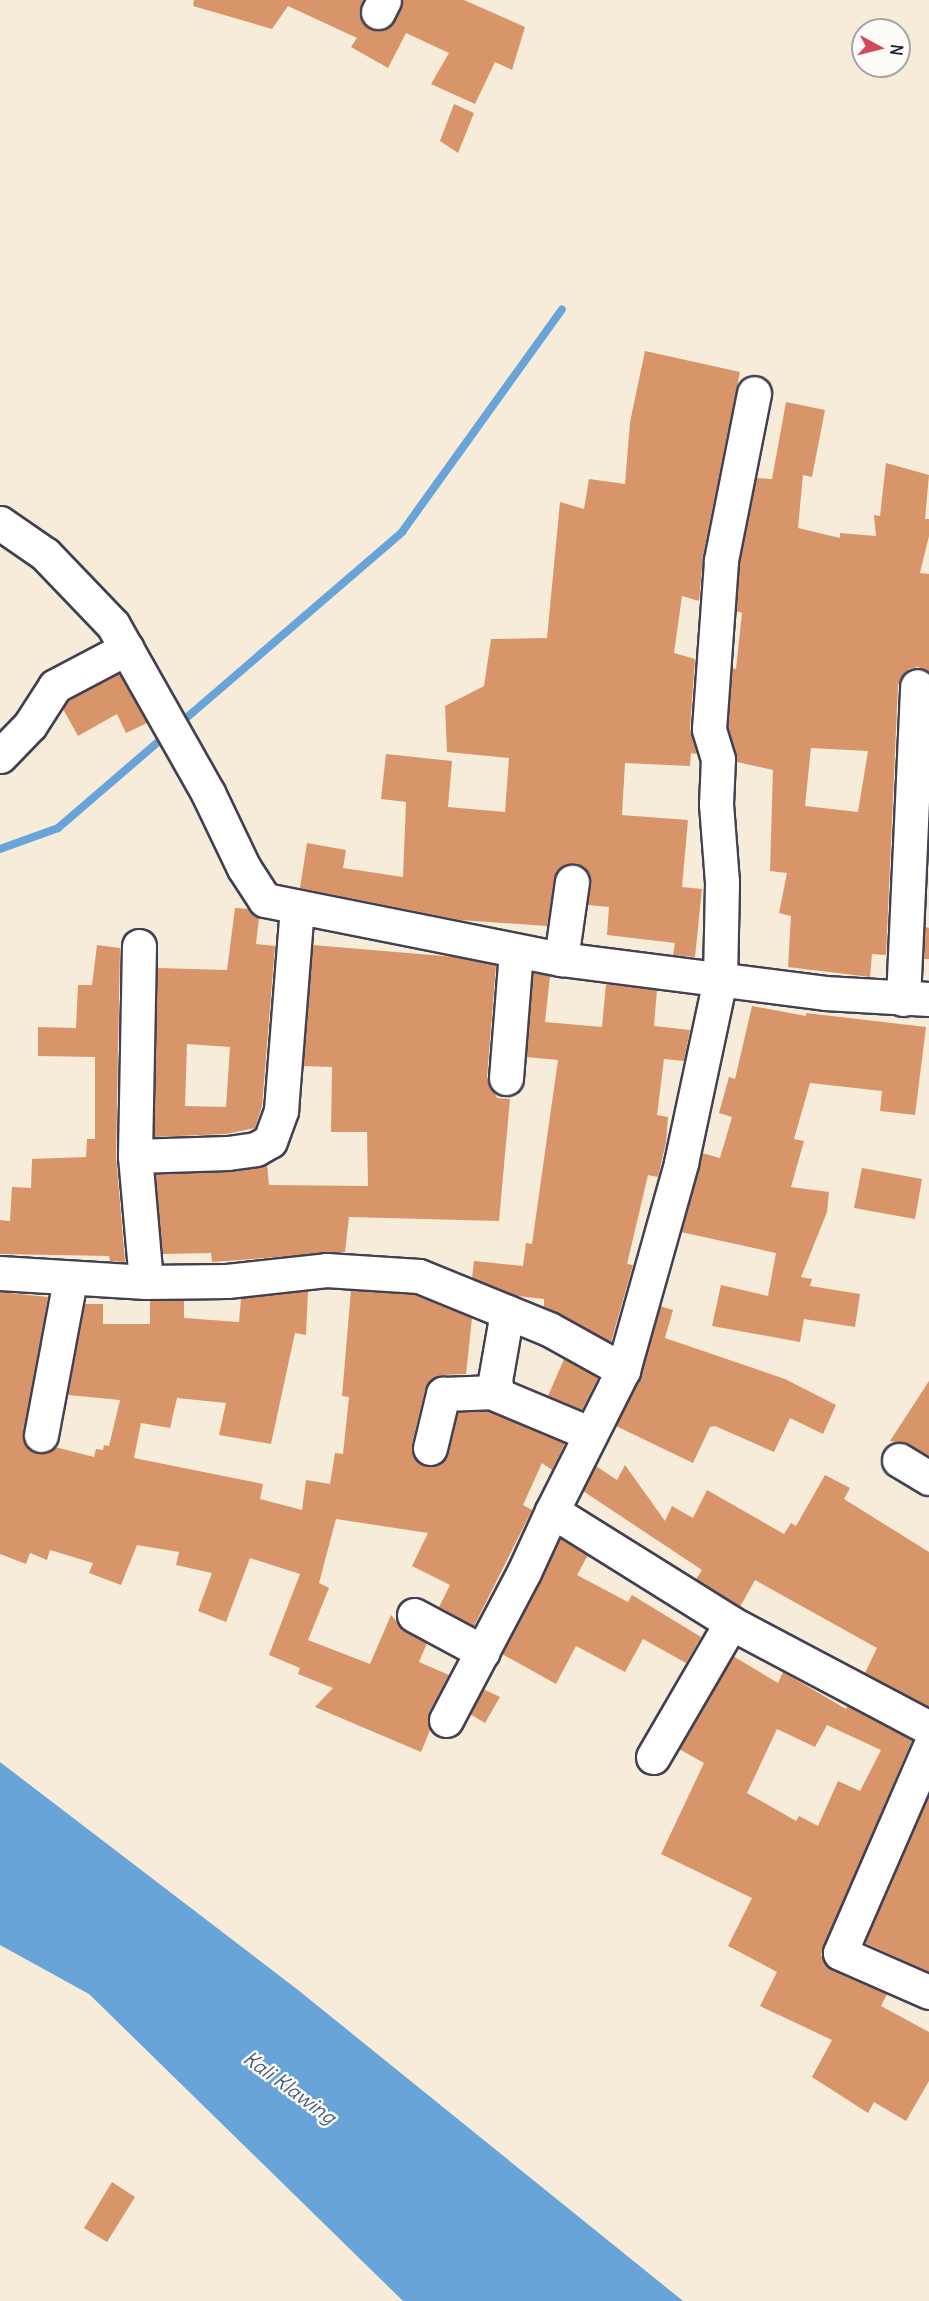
<!DOCTYPE html>
<style>
body{margin:0}
#map{position:relative;width:929px;height:2301px;overflow:hidden;background:#f7ecd9;font-family:Delius,sans-serif}
div>[style]{position:absolute}
.water>*{inset:0;background:#69a4d9}
.stream>*{height:8px;margin:-4px;padding:0 4px;transform-origin:4px;border-radius:4px;background:#69a4d9}
.building>*{inset:0;background:#d79569}
.roads{filter:drop-shadow(2px 0 #424053) drop-shadow(-2px 0 #424053) drop-shadow(0 2px #424053) drop-shadow(0 -2px #424053)}
.street>*{height:33px;margin:-16.5px;padding:0 16.5px;transform-origin:16.5px;border-radius:16.5px;background:#fff}
.secondary>*{height:33px;margin:-16.5px;padding:0 16.5px;transform-origin:16.5px;border-radius:16.5px;background:#fff}
span{translate:-50% -50%;white-space:nowrap;text-align:center;line-height:1.15;-webkit-text-stroke:5px #fdfcf7;paint-order:stroke}
.water-label{font-size:20px;color:#425c82;font-style:italic}
.north{position:absolute;left:851px;top:18px;width:60px;height:60px;box-sizing:border-box;background:#fdfcf7;border:2px solid #a5a5ac;border-radius:50%;rotate:97deg;font-size:16px;font-weight:700;line-height:24px;text-align:center;color:#22223b}
.north::after{content:'';display:block;margin:auto;width:21px;height:27px;background:#d1495b;clip-path:polygon(50% 0,100% 100%,50% 72%,0 100%)}
</style>
<div id="map">
<div class="water">
<div style="clip-path:polygon(0 1762px,298px 1990px,683px 2301px,403px 2301px,89px 1994px,0 1945px)"></div>
</div>
<div class="stream">
<div style="left:178px;top:725px;width:296px;rotate:-40.7deg"></div>
<div style="left:402px;top:532px;width:274px;rotate:-54.3deg"></div>
<div style="left:0;top:849px;width:62px;rotate:-19.9deg"></div>
<div style="left:58px;top:828px;width:143px;rotate:-40.7deg"></div>
</div>
<div class="building">
<div style="clip-path:polygon(194px 0,363px 0,359px 13px,362px 22px,379px 31px,394px 21px,403px 0,464px 0,525px 27px,512px 70px,495px 62px,475px 104px,431px 84px,449px 53px,406px 33px,388px 68px,351px 47px,357px 38px,288px 6px,272px 29px,193px 6px)"></div>
<div style="clip-path:polygon(454px 104px,474px 113px,458px 153px,440px 141px)"></div>
<div style="clip-path:polygon(645px 351px,740px 372px,703px 556px,699px 601px,682px 596px,674px 653px,695px 659px,690px 728px,697px 754px,691px 753px,690px 766px,625px 763px,622px 815px,688px 820px,682px 887px,702px 889px,695px 957px,673px 955px,675px 943px,607px 935px,609px 907px,588px 905px,590px 876px,575px 864px,557px 871px,547px 926px,460px 920px,300px 888px,307px 843px,346px 850px,343px 868px,403px 877px,406px 802px,381px 799px,386px 754px,452px 761px,448px 807px,505px 812px,509px 758px,447px 752px,445px 706px,484px 686px,491px 639px,547px 638px,560px 502px,584px 509px,589px 479px,625px 484px,630px 422px)"></div>
<div style="clip-path:polygon(evenodd,786px 402px,825px 410px,812px 477px,803px 475px,798px 528px,840px 538px,840px 533px,876px 536px,874px 515px,880px 516px,886px 463px,929px 475px,925px 519px,929px 519px,929px 536px,920px 573px,929px 574px,929px 672px,918px 667px,909px 669px,898px 685px,886px 955px,872px 954px,870px 977px,788px 967px,791px 916px,779px 913px,787px 873px,770px 871px,773px 770px,737px 762px,728px 727px,732px 668px,736px 669px,742px 613px,736px 611px,740px 562px,756px 478px,772px 479px,786px 402px,811px 748px,868px 751px,858px 812px,805px 806px,811px 748px)"></div>
<div style="clip-path:polygon(119px 673px,147px 723px,126px 733px,117px 714px,78px 736px,63px 709px,68px 700px)"></div>
<div style="clip-path:polygon(evenodd,235px 908px,249px 909px,259px 918px,256px 944px,275px 946px,262px 1106px,255px 1128px,226px 1134px,154px 1137px,157px 968px,227px 970px,235px 908px,187px 1044px,230px 1047px,226px 1107px,185px 1106px,187px 1044px)"></div>
<div style="clip-path:polygon(925px 927px,929px 928px,929px 959px,924px 959px)"></div>
<div style="clip-path:polygon(97px 945px,120px 948px,116px 1156px,125px 1262px,110px 1261px,109px 1256px,0 1254px,0 1220px,10px 1221px,12px 1187px,31px 1188px,32px 1159px,86px 1157px,87px 1139px,95px 1139px,95px 1057px,38px 1056px,38px 1027px,76px 1028px,78px 985px,92px 985px)"></div>
<div style="clip-path:polygon(313px 945px,455px 957px,496px 965px,487px 1077px,497px 1098px,510px 1099px,499px 1221px,349px 1217px,345px 1252px,212px 1262px,211px 1253px,162px 1254px,155px 1174px,229px 1172px,267px 1164px,269px 1185px,368px 1186px,367px 1132px,331px 1132px,332px 1067px,303px 1066px)"></div>
<div style="clip-path:polygon(533px 973px,550px 976px,545px 1022px,602px 1027px,606px 984px,657px 990px,654px 1026px,690px 1030px,684px 1061px,664px 1059px,657px 1115px,668px 1117px,666px 1142px,658px 1177px,648px 1175px,627px 1264px,633px 1265px,611px 1342px,544px 1307px,544px 1299px,517px 1296px,472px 1278px,474px 1261px,523px 1266px,526px 1243px,532px 1244px,558px 1060px,526px 1057px)"></div>
<div style="clip-path:polygon(752px 1006px,806px 1016px,806px 1013px,926px 1027px,915px 1115px,880px 1111px,882px 1091px,810px 1083px,794px 1139px,804px 1141px,791px 1187px,829px 1192px,827px 1212px,801px 1277px,812px 1279px,810px 1286px,860px 1294px,855px 1327px,804px 1319px,800px 1342px,712px 1326px,721px 1285px,768px 1296px,776px 1253px,681px 1232px,702px 1153px,720px 1158px,732px 1117px,719px 1113px,729px 1077px,735px 1079px)"></div>
<div style="clip-path:polygon(862px 1168px,922px 1179px,915px 1219px,854px 1208px)"></div>
<div style="clip-path:polygon(351px 1290px,415px 1295px,472px 1318px,466px 1374px,442px 1375px,431px 1380px,425px 1390px,412px 1444px,418px 1462px,435px 1466px,444px 1460px,458px 1412px,489px 1411px,565px 1443px,552px 1470px,542px 1463px,523px 1505px,532px 1510px,474px 1626px,439px 1607px,450px 1585px,412px 1566px,428px 1533px,336px 1519px,319px 1583px,329px 1588px,308px 1640px,370px 1664px,391px 1615px,405px 1631px,427px 1643px,419px 1662px,449px 1675px,429px 1712px,430px 1730px,421px 1752px,315px 1707px,333px 1688px,298px 1674px,300px 1668px,269px 1655px,300px 1574px,250px 1558px,226px 1622px,198px 1611px,212px 1573px,176px 1565px,179px 1552px,137px 1545px,121px 1585px,89px 1573px,93px 1563px,50px 1550px,47px 1560px,30px 1553px,26px 1564px,0 1554px,0 1292px,48px 1297px,24px 1442px,37px 1453px,55px 1447px,94px 1457px,96px 1449px,103px 1450px,104px 1445px,109px 1446px,120px 1400px,68px 1395px,85px 1304px,103px 1304px,103px 1324px,150px 1324px,150px 1301px,184px 1300px,184px 1318px,239px 1322px,241px 1298px,308px 1291px,306px 1335px,295px 1333px,271px 1444px,219px 1435px,226px 1403px,177px 1398px,170px 1428px,141px 1423px,134px 1458px,263px 1484px,260px 1499px,302px 1510px,306px 1480px,330px 1484px,335px 1453px,343px 1454px,349px 1397px,342px 1396px)"></div>
<div style="clip-path:polygon(660px 1306px,673px 1310px,665px 1338px,785px 1379px,836px 1405px,823px 1434px,790px 1418px,774px 1452px,715px 1426px,710px 1427px,693px 1463px,616px 1426px,641px 1375px)"></div>
<div style="clip-path:polygon(564px 1359px,598px 1378px,582px 1410px,548px 1396px)"></div>
<div style="clip-path:polygon(929px 1381px,929px 1456px,908px 1444px,890px 1441px)"></div>
<div style="clip-path:polygon(625px 1465px,665px 1521px,672px 1506px,693px 1518px,707px 1490px,784px 1534px,791px 1523px,796px 1526px,825px 1475px,850px 1488px,844px 1499px,929px 1552px,929px 1707px,865px 1673px,877px 1648px,755px 1580px,740px 1607px,696px 1579px,702px 1570px,583px 1491px,596px 1466px,617px 1480px)"></div>
<div style="clip-path:polygon(560px 1538px,588px 1555px,577px 1575px,628px 1602px,632px 1595px,701px 1637px,686px 1663px,643px 1639px,625px 1672px,576px 1646px,556px 1684px,502px 1654px)"></div>
<div style="clip-path:polygon(evenodd,733px 1656px,778px 1683px,783px 1672px,846px 1709px,847px 1706px,912px 1740px,821px 1955px,832px 1970px,887px 1994px,881px 2006px,929px 2032px,929px 2081px,906px 2121px,874px 2102px,868px 2113px,812px 2077px,832px 2040px,760px 2006px,777px 1972px,728px 1946px,752px 1898px,661px 1854px,704px 1763px,679px 1749px,733px 1656px,827px 1725px,881px 1750px,860px 1791px,838px 1781px,818px 1826px,799px 1816px,796px 1821px,747px 1793px,777px 1729px,815px 1747px,827px 1725px)"></div>
<div style="clip-path:polygon(483px 1689px,500px 1697px,485px 1723px,470px 1714px)"></div>
<div style="clip-path:polygon(929px 1795px,929px 1972px,865px 1943px)"></div>
<div style="clip-path:polygon(112px 2182px,135px 2197px,107px 2242px,84px 2228px)"></div>
</div>
<div class="roads">
<div class="street">
<div style="left:378px;top:12px;width:13px;rotate:-63deg"></div>
<div style="left:0;top:756px;width:43px;rotate:-45.9deg"></div>
<div style="left:30px;top:725px;width:46px;rotate:-57.3deg"></div>
<div style="left:55px;top:686px;width:81px;rotate:-27.8deg"></div>
<div style="left:139px;top:946px;width:210px;rotate:91.1deg"></div>
<div style="left:135px;top:1156px;width:126px;rotate:85deg"></div>
<div style="left:561px;top:959px;width:78px;rotate:-81.9deg"></div>
<div style="left:903px;top:999px;width:313px;rotate:-87.4deg"></div>
<div style="left:506px;top:1078px;width:127px;rotate:-85.5deg"></div>
<div style="left:135px;top:1156px;width:93px;rotate:-1.8deg"></div>
<div style="left:228px;top:1153px;width:28px;rotate:-8deg"></div>
<div style="left:256px;top:1149px;width:16px;rotate:-30deg"></div>
<div style="left:270px;top:1141px;width:33px;rotate:-70deg"></div>
<div style="left:281px;top:1110px;width:204px;rotate:-85.5deg"></div>
<div style="left:0;top:1273px;width:146px;rotate:3.5deg"></div>
<div style="left:146px;top:1282px;width:81px;rotate:-0.7deg"></div>
<div style="left:227px;top:1281px;width:100px;rotate:-6.3deg"></div>
<div style="left:326px;top:1270px;width:93px;rotate:3.7deg"></div>
<div style="left:419px;top:1276px;width:140px;rotate:22.2deg"></div>
<div style="left:549px;top:1329px;width:85px;rotate:29deg"></div>
<div style="left:623px;top:1370px;width:215px;rotate:-74.3deg"></div>
<div style="left:681px;top:1163px;width:188px;rotate:-78deg"></div>
<div style="left:720px;top:979px;width:97px;rotate:-88.8deg"></div>
<div style="left:722px;top:882px;width:78px;rotate:-94.4deg"></div>
<div style="left:716px;top:804px;width:45px;rotate:-87.5deg"></div>
<div style="left:718px;top:759px;width:31px;rotate:-107deg"></div>
<div style="left:709px;top:729px;width:169px;rotate:-85.9deg"></div>
<div style="left:721px;top:560px;width:170px;rotate:-78.8deg"></div>
<div style="left:507px;top:1312px;width:70px;rotate:99.9deg"></div>
<div style="left:495px;top:1381px;width:14px;rotate:78deg"></div>
<div style="left:498px;top:1395px;width:99px;rotate:22.7deg"></div>
<div style="left:623px;top:1370px;width:158px;rotate:116.7deg"></div>
<div style="left:552px;top:1511px;width:211px;rotate:32deg"></div>
<div style="left:731px;top:1623px;width:224px;rotate:27.9deg"></div>
<div style="left:41px;top:1435px;width:158px;rotate:-79.4deg"></div>
<div style="left:430px;top:1448px;width:56px;rotate:-76.5deg"></div>
<div style="left:443px;top:1394px;width:53px;rotate:-2.2deg"></div>
<div style="left:899px;top:1460px;width:35px;rotate:31deg"></div>
<div style="left:414px;top:1615px;width:78px;rotate:28.2deg"></div>
<div style="left:446px;top:1720px;width:167px;rotate:-62.2deg"></div>
<div style="left:524px;top:1572px;width:67px;rotate:-65.3deg"></div>
<div style="left:929px;top:1748px;width:223px;rotate:113.5deg"></div>
<div style="left:840px;top:1953px;width:97px;rotate:23.7deg"></div>
<div style="left:653px;top:1757px;width:155px;rotate:-59.8deg"></div>
</div>
<div class="secondary">
<div style="left:0;top:523px;width:55px;rotate:34.6deg"></div>
<div style="left:45px;top:554px;width:98px;rotate:46.2deg"></div>
<div style="left:113px;top:625px;width:193px;rotate:60.5deg"></div>
<div style="left:208px;top:793px;width:83px;rotate:64.4deg"></div>
<div style="left:244px;top:868px;width:38px;rotate:57deg"></div>
<div style="left:265px;top:900px;width:302px;rotate:11.3deg"></div>
<div style="left:561px;top:959px;width:266px;rotate:7.3deg"></div>
<div style="left:825px;top:993px;width:104px;rotate:3.3deg"></div>
</div>
</div>
<div class="water-label">
<span style="left:290px;top:2087px;rotate:36deg">Kali Klawing</span>
</div>
<div class="north">N</div>
</div>
